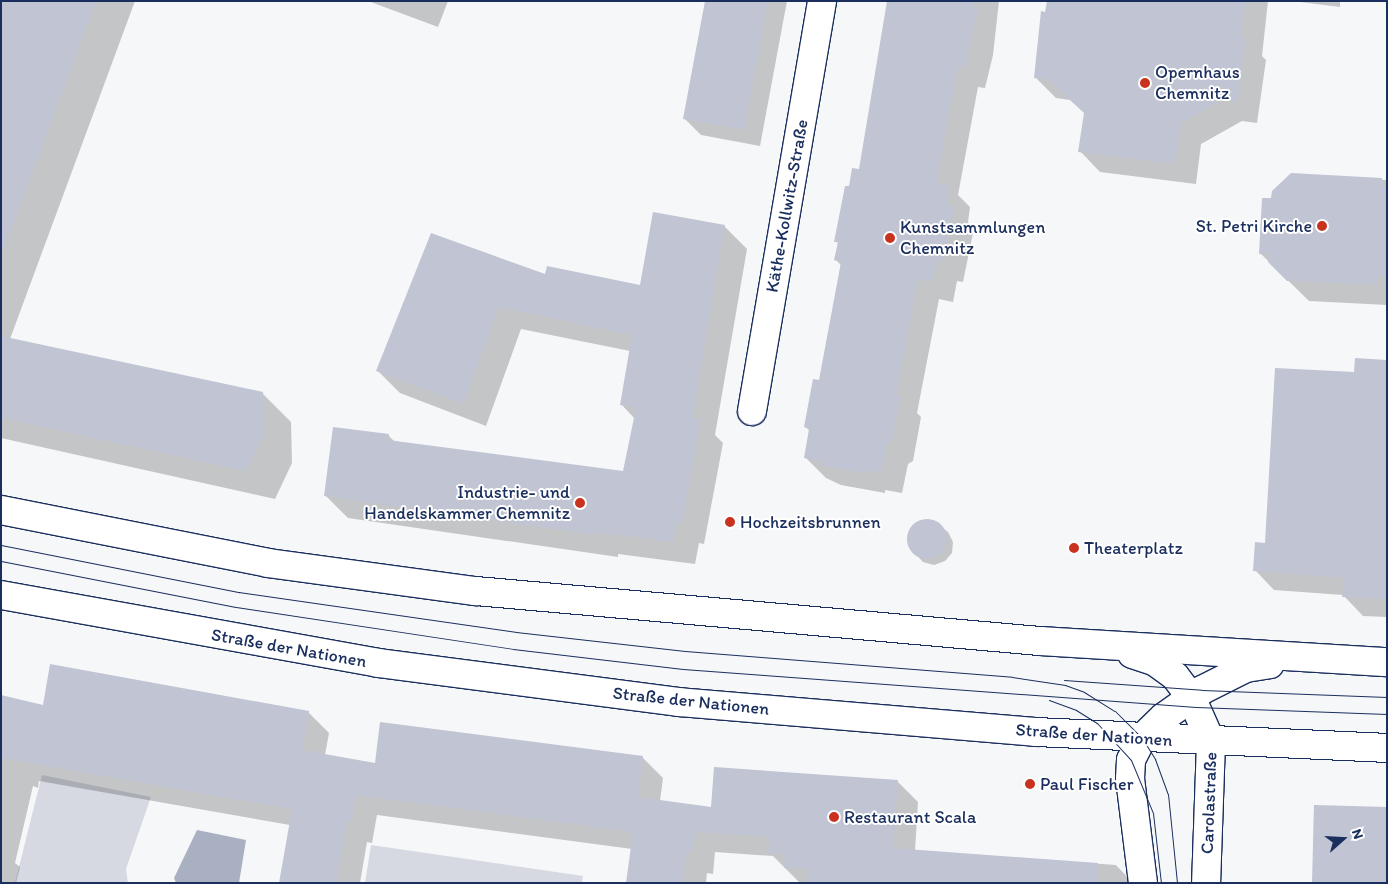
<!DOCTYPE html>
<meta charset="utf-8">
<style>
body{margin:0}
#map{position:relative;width:1388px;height:884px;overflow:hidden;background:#f6f7f9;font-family:Itim,sans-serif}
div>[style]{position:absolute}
.green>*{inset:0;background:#d6d9e2}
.water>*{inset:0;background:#a9b0c1}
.shadow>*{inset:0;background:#0003}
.building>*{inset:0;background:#c0c4d3}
.round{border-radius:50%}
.roads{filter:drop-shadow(1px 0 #1b2f5e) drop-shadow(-1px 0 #1b2f5e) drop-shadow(0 1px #1b2f5e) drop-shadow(0 -1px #1b2f5e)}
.minor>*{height:28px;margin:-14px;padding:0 14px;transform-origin:14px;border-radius:14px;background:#fff}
.major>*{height:28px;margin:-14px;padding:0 14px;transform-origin:14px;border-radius:14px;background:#fff}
.tram>*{height:1px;margin:-0.5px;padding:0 0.5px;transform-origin:0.5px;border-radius:0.5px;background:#1b2f5e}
.dots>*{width:14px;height:14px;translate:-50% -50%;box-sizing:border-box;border:2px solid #fff;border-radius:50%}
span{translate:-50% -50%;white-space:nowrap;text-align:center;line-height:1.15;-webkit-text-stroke:4px #fff;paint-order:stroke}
.poi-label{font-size:18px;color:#1b2f5e}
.left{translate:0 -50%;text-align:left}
.right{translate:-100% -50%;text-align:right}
.street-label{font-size:18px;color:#1b2f5e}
.frame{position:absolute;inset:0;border:2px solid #1b2f5e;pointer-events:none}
.north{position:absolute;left:1318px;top:814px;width:50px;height:50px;-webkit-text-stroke:4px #fff;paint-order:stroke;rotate:71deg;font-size:14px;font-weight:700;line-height:20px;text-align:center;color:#1b2f5e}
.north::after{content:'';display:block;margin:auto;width:18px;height:22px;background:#1b2f5e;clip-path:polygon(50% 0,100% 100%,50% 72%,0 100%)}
</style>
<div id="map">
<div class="green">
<div style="clip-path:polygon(42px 775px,151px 797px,126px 869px,128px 883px,15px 883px)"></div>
<div style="clip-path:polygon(371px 845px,583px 876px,582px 883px,365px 883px)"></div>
</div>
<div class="water">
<div style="clip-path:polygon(197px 830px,246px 840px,239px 883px,176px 883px,174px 878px)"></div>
</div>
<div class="shadow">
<div style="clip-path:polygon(1px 1px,135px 1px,10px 339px,262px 393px,291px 422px,292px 463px,275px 499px,1px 438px)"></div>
<div style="clip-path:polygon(368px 1px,448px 1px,438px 27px)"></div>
<div style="clip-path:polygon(712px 1px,787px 1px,760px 146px,701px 135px,685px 119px)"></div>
<div style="clip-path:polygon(889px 1px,999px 1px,993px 55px,985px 88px,978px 87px,958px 195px,970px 207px,968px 222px,974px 228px,963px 282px,957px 281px,953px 302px,939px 299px,917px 413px,921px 417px,913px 461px,908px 464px,902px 493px,885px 490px,885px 493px,841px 485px,826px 478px,805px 457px,810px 431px,806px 427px,820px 381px,842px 266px,836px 260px,839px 244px,836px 241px,850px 187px,860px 170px)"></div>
<div style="clip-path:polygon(1048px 1px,1268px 1px,1262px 56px,1266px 60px,1257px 123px,1242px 121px,1201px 144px,1196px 184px,1100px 172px,1080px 151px,1085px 113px,1070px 100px,1056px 98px,1035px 77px)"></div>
<div style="clip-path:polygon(1292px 1px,1340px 1px,1340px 7px)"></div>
<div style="clip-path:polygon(1291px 175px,1387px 180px,1387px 305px,1309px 301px,1260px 253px,1272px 199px)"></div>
<div style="clip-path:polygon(724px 226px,747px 249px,715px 435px,723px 443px,704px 544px,699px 543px,695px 564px,618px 554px,618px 557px,348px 518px,325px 495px,388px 435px,395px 442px,624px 473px,635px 419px,621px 404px,630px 351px,521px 329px,486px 426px,400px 393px,378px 371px,546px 276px,641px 286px)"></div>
<div style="clip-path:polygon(1387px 361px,1387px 617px,1363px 616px,1343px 595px,1274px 590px,1255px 570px,1356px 373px)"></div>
<div style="clip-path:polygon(922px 520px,933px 520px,948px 532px,953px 542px,952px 553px,945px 561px,934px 565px,923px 562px,910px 548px,908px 537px,912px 526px)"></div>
<div style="clip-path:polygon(1px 697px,44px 706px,308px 712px,329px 733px,325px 755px,376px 764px,642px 757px,663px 778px,660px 801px,712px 808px,897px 781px,918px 802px,915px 851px,1116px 865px,1133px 883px,800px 883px,773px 856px,715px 852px,713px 874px,707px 873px,706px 883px,627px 883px,632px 849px,377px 815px,372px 843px,367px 842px,360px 883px,280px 883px,290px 825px,39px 781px,38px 788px,33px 786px,15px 863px,20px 867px,16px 883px,1px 883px)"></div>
</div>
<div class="building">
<div style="clip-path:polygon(1px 1px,96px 1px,4px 249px,1px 248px)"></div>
<div style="clip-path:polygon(705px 1px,768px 1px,744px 130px,683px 119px)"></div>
<div style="clip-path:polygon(887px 1px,974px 1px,973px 8px,978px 9px,965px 68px,958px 67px,936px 183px,950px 186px,947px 205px,954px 206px,943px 262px,936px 261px,932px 282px,918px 279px,896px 395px,901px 395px,892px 440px,887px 444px,881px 473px,865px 470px,864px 473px,819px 465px,819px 461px,804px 458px,809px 429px,804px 427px,813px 379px,819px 380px,841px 262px,834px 260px,838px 242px,834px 242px,845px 186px,849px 186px,852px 168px,859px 169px)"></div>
<div style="clip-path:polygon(1047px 1px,1245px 1px,1241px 37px,1246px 38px,1237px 102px,1221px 100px,1181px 123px,1175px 164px,1078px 152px,1084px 113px,1048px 79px,1034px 78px,1041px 11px,1045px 12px)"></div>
<div style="clip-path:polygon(1291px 173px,1382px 178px,1382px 187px,1387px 187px,1387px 277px,1377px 276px,1377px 285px,1287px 281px,1268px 262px,1268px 254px,1259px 254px,1262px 198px,1271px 198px,1272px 191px)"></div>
<div style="clip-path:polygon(653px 212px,725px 225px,692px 418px,701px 419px,682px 523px,677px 522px,673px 542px,596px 532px,596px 535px,324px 496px,333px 427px,389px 434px,388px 440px,623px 471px,636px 408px,620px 405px,632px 335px,498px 307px,464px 404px,376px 371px,431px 233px,545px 274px,547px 266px,640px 285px)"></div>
<div style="clip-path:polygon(1px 336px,263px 392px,264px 434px,246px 471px,1px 418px)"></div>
<div style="clip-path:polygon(1355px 358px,1387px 360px,1387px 599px,1342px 597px,1344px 578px,1253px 571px,1255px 542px,1265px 543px,1275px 368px,1354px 372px)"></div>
<div class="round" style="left:907px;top:519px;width:40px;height:40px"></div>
<div style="clip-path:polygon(50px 664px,309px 711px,302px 750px,375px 763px,380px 722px,643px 756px,638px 797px,711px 807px,714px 767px,898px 780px,893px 848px,1098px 863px,1098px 883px,808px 883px,809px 869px,784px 868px,785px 854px,768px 853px,770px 837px,695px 832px,692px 853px,686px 853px,683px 883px,626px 883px,633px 832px,356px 795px,351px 822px,347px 822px,336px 883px,279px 883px,292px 809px,1px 758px,1px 695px,43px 705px)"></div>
<div style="clip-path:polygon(1314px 805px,1387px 807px,1387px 883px,1312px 883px)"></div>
</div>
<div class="roads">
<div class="minor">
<div style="left:752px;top:411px;width:416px;rotate:-80.3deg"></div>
</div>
<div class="major">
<div style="left:1px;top:510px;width:272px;rotate:11.2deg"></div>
<div style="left:268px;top:563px;width:210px;rotate:7.7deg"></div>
<div style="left:476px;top:591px;width:566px;rotate:5.07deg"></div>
<div style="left:1040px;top:641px;width:348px;rotate:3.5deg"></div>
<div style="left:1px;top:595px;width:383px;rotate:10.2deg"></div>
<div style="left:378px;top:663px;width:304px;rotate:7.4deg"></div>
<div style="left:679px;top:702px;width:358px;rotate:4.8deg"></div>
<div style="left:1036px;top:732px;width:351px;rotate:2.6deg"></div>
<div style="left:1132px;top:654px;width:23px;rotate:18deg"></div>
<div style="left:1154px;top:661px;width:26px;rotate:36deg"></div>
<div style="left:1175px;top:676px;width:26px;rotate:53deg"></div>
<div style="left:1191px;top:697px;width:49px;rotate:66deg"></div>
<div style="left:1211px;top:742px;width:141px;rotate:92deg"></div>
<div style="left:1143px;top:883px;width:105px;rotate:-97.1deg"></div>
<div style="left:1130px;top:779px;width:19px;rotate:-87deg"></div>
<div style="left:1131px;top:760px;width:25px;rotate:-63deg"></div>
<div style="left:1142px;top:738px;width:30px;rotate:-44deg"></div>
<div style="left:1164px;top:717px;width:47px;rotate:-35.4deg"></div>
<div style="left:1202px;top:690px;width:49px;rotate:-26.6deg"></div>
<div style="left:1246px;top:668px;width:24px;rotate:-9deg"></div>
</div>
</div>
<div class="tram">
<div style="left:1px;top:545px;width:243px;rotate:11.2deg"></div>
<div style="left:239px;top:592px;width:280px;rotate:8.2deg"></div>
<div style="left:516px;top:632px;width:170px;rotate:6.4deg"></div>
<div style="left:685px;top:651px;width:328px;rotate:4.5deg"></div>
<div style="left:1012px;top:677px;width:54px;rotate:8.6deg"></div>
<div style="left:1065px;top:685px;width:20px;rotate:20deg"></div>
<div style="left:1084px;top:692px;width:36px;rotate:32deg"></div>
<div style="left:1115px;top:711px;width:38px;rotate:45deg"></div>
<div style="left:1142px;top:738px;width:25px;rotate:58deg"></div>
<div style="left:1155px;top:759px;width:37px;rotate:70deg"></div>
<div style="left:1168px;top:794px;width:89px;rotate:84.2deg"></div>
<div style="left:1px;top:561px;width:239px;rotate:11.1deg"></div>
<div style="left:236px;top:607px;width:280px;rotate:8.6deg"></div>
<div style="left:513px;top:649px;width:171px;rotate:6.7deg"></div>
<div style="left:683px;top:669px;width:514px;rotate:4.24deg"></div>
<div style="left:1196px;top:707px;width:191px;rotate:2.1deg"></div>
<div style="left:1064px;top:680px;width:138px;rotate:4.1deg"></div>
<div style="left:1202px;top:690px;width:185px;rotate:2.2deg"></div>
<div style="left:1049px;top:700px;width:29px;rotate:20deg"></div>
<div style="left:1076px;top:710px;width:25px;rotate:32deg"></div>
<div style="left:1097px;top:723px;width:50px;rotate:47.4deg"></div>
<div style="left:1131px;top:760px;width:57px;rotate:67.5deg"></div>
<div style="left:1153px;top:813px;width:70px;rotate:83.5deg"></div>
</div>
<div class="dots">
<div style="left:1145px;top:83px;background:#c8321e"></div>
<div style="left:1322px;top:226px;background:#c8321e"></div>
<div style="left:890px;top:238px;background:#c8321e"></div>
<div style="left:580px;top:503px;background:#c8321e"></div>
<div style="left:730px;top:522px;background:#c8321e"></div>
<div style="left:1074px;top:548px;background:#c8321e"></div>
<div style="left:1030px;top:784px;background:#c8321e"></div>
<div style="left:834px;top:817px;background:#c8321e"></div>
</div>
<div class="poi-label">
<span class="left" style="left:1155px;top:83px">Opernhaus<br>Chemnitz</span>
<span class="right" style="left:1312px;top:226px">St. Petri Kirche</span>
<span class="left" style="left:900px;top:238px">Kunstsammlungen<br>Chemnitz</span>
<span class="right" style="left:570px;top:503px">Industrie- und<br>Handelskammer Chemnitz</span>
<span class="left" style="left:740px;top:522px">Hochzeitsbrunnen</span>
<span class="left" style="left:1084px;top:548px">Theaterplatz</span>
<span class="left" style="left:1040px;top:784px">Paul Fischer</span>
<span class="left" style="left:844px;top:817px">Restaurant Scala</span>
</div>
<div class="street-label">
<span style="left:787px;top:206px;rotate:-80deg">Käthe-Kollwitz-Straße</span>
<span style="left:289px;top:648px;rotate:10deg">Straße der Nationen</span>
<span style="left:691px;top:701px;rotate:6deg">Straße der Nationen</span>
<span style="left:1094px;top:735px;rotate:4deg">Straße der Nationen</span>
<span style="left:1209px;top:803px;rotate:-88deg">Carolastraße</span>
</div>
<div class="frame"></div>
<div class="north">N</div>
</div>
